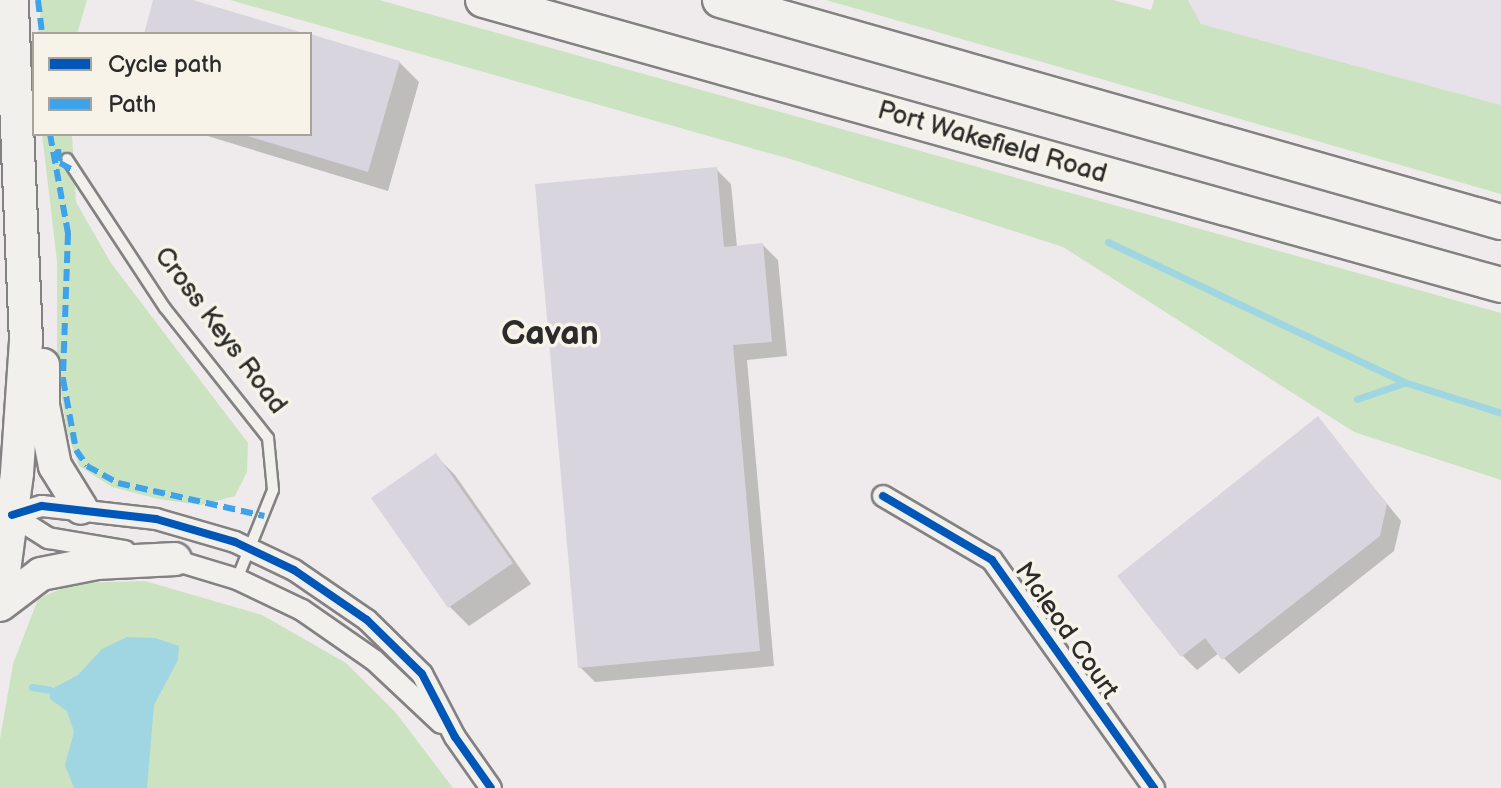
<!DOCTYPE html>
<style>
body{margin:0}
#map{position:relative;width:1501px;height:788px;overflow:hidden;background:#efebec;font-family:"Balsamiq Sans",sans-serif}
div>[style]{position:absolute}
.built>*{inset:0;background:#e7e1ea}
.green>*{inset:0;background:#cbe3c1}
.water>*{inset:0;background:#a0d6e1}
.shadow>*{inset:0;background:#0003}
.stream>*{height:7px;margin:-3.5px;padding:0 3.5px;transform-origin:3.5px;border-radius:3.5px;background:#a0d6e1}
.building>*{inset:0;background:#d9d5df}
.roads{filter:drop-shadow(2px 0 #838182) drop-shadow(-2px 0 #838182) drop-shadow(0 2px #838182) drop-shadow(0 -2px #838182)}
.service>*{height:10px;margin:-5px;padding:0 5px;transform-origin:5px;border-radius:5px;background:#f2f0ed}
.minor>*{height:20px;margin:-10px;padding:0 10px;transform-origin:10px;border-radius:10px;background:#f2f0ed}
.primary>*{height:32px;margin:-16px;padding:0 16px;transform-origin:16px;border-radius:16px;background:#f2f0ed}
.trunk>*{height:34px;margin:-17px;padding:0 17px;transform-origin:17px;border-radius:17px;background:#f2f0ed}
.quiet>*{height:6px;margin-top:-3px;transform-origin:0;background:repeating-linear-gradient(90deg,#3ea3eb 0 12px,transparent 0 18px)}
.cycleway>*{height:8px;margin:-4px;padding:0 4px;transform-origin:4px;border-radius:4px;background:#0057b8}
span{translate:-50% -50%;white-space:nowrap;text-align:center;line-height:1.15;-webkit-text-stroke:7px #f7f3e8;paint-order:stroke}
.street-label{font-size:26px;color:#2b2b2b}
.district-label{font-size:34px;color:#2b2b2b;font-weight:700}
.legend{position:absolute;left:32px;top:32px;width:280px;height:104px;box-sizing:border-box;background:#f7f3e8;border:2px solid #a5a39c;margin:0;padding:10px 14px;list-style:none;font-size:24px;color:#2b2b2b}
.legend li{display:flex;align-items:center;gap:16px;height:40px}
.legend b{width:40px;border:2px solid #a5a39c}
</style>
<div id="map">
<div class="built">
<div style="clip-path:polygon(1188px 0,1501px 0,1501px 105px,1201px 24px)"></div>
</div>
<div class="green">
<div style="clip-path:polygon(42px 0,87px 0,77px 34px,38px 34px)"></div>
<div style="clip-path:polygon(230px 0,379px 0,1501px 313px,1501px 480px,1354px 432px,1063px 247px,797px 161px)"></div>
<div style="clip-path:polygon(826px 0,1113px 0,1151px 10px,1154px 0,1188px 0,1201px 24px,1501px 105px,1501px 194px)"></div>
<div style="clip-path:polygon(42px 134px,72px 134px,76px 202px,111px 263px,248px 443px,247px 472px,235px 496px,201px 505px,158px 499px,112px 487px,79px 466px,67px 431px,57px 368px,57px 261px)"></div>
<div style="clip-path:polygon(145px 581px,262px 615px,346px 663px,396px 713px,453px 788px,0 788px,0 739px,13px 664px,38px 599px,74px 583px)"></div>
</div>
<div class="water">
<div style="clip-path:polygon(127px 637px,155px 638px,179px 646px,178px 660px,154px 705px,147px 788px,74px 788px,65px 765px,74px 732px,67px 711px,50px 699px,50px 690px,78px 675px,102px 649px)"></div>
</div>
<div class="shadow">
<div style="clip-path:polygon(310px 36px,399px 62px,419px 82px,388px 191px,201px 134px,310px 134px)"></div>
<div style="clip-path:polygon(716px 169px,731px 184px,737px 247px,763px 245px,778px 260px,787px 356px,747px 360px,774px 666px,595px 682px,580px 667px)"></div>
<div style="clip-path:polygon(1318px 419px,1401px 521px,1394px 551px,1239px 674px,1219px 653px,1197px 670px,1182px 655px)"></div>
<div style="clip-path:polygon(435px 455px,455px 475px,531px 584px,469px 626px,450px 607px)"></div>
</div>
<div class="stream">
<div style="left:1108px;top:242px;width:327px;rotate:25.3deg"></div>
<div style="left:1404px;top:382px;width:102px;rotate:17.7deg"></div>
<div style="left:1357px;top:399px;width:50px;rotate:-18.8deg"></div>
<div style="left:32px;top:687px;width:18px;rotate:9deg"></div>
</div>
<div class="building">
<div style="clip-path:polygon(153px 0,193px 0,307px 34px,144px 34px)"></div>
<div style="clip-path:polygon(310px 34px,400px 61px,368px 172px,244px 135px,310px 134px)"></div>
<div style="clip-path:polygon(717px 167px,724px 247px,763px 243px,772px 342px,733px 345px,760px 651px,578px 668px,535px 184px)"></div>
<div style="clip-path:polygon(1318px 416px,1387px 504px,1380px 536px,1222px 660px,1205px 638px,1181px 657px,1117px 576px)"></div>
<div style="clip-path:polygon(436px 453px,513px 563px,448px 608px,371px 498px)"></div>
</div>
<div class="roads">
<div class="service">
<div style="left:67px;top:159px;width:178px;rotate:56.7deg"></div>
<div style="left:165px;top:308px;width:166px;rotate:51.6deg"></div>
<div style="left:268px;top:438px;width:52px;rotate:84.5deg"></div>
<div style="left:273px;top:490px;width:96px;rotate:112deg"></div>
</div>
<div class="minor">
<div style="left:883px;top:496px;width:126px;rotate:30.4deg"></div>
<div style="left:992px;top:560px;width:280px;rotate:54.6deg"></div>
<div style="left:12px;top:515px;width:31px;rotate:-17deg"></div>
<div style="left:42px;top:506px;width:115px;rotate:6.5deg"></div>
<div style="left:156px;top:519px;width:82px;rotate:16.2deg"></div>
<div style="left:235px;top:542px;width:65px;rotate:25.4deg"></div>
<div style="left:294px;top:570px;width:88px;rotate:34.4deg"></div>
<div style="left:367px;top:620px;width:77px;rotate:44.5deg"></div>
<div style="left:422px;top:674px;width:71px;rotate:62.4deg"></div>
<div style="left:455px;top:737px;width:62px;rotate:54.8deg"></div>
<div style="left:12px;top:515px;width:43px;rotate:32.6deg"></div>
<div style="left:48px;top:538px;width:78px;rotate:9.6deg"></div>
<div style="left:164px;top:557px;width:76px;rotate:16.8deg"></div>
<div style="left:237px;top:579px;width:72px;rotate:25.5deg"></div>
<div style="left:302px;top:610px;width:88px;rotate:34.8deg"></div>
<div style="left:374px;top:660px;width:92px;rotate:43.2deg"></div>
</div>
<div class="primary">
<div style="left:43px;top:365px;width:40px;rotate:90deg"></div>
<div style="left:43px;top:405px;width:62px;rotate:78.9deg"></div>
<div style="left:55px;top:466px;width:49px;rotate:58.2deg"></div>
<div style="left:0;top:601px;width:129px;rotate:-82.4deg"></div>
<div style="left:17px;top:473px;width:132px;rotate:-86.1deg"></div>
<div style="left:26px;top:341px;width:341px;rotate:-92.4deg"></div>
<div style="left:0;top:605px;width:51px;rotate:-37.1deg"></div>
<div style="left:41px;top:574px;width:57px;rotate:-11.1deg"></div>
<div style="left:97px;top:563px;width:78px;rotate:-2.9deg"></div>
</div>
<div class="trunk">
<div style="left:483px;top:0;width:1057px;rotate:15.64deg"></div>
<div style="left:720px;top:0;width:812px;rotate:15.87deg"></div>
</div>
</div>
<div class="quiet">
<div style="left:38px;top:0;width:34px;rotate:83deg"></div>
<div style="left:50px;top:134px;width:101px;rotate:79.7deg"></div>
<div style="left:68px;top:233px;width:146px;rotate:92deg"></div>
<div style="left:63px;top:379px;width:72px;rotate:79.6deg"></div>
<div style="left:76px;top:450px;width:19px;rotate:55deg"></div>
<div style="left:87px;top:466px;width:35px;rotate:29deg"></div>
<div style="left:118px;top:483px;width:150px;rotate:12.7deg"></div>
<div style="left:58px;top:149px;width:14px;rotate:82deg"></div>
<div style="left:60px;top:163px;width:18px;rotate:29deg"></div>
</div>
<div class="cycleway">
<div style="left:883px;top:496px;width:126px;rotate:30.4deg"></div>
<div style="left:992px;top:560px;width:280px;rotate:54.6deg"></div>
<div style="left:12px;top:515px;width:31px;rotate:-17deg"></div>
<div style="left:42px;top:506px;width:115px;rotate:6.5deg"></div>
<div style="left:156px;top:519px;width:82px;rotate:16.2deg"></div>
<div style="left:235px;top:542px;width:65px;rotate:25.4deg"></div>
<div style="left:294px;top:570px;width:88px;rotate:34.4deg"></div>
<div style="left:367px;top:620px;width:77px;rotate:44.5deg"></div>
<div style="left:422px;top:674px;width:71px;rotate:62.4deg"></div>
<div style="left:455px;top:737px;width:62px;rotate:54.8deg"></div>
</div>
<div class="street-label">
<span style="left:992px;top:143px;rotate:16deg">Port Wakefield Road</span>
<span style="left:220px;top:331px;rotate:53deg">Cross Keys Road</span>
<span style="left:1066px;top:631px;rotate:55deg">Mcleod Court</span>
</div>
<div class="district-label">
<span style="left:550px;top:334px">Cavan</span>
</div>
<ul class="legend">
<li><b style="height:10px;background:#0057b8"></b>Cycle path</li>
<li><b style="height:10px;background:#3ea3eb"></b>Path</li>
</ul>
</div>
